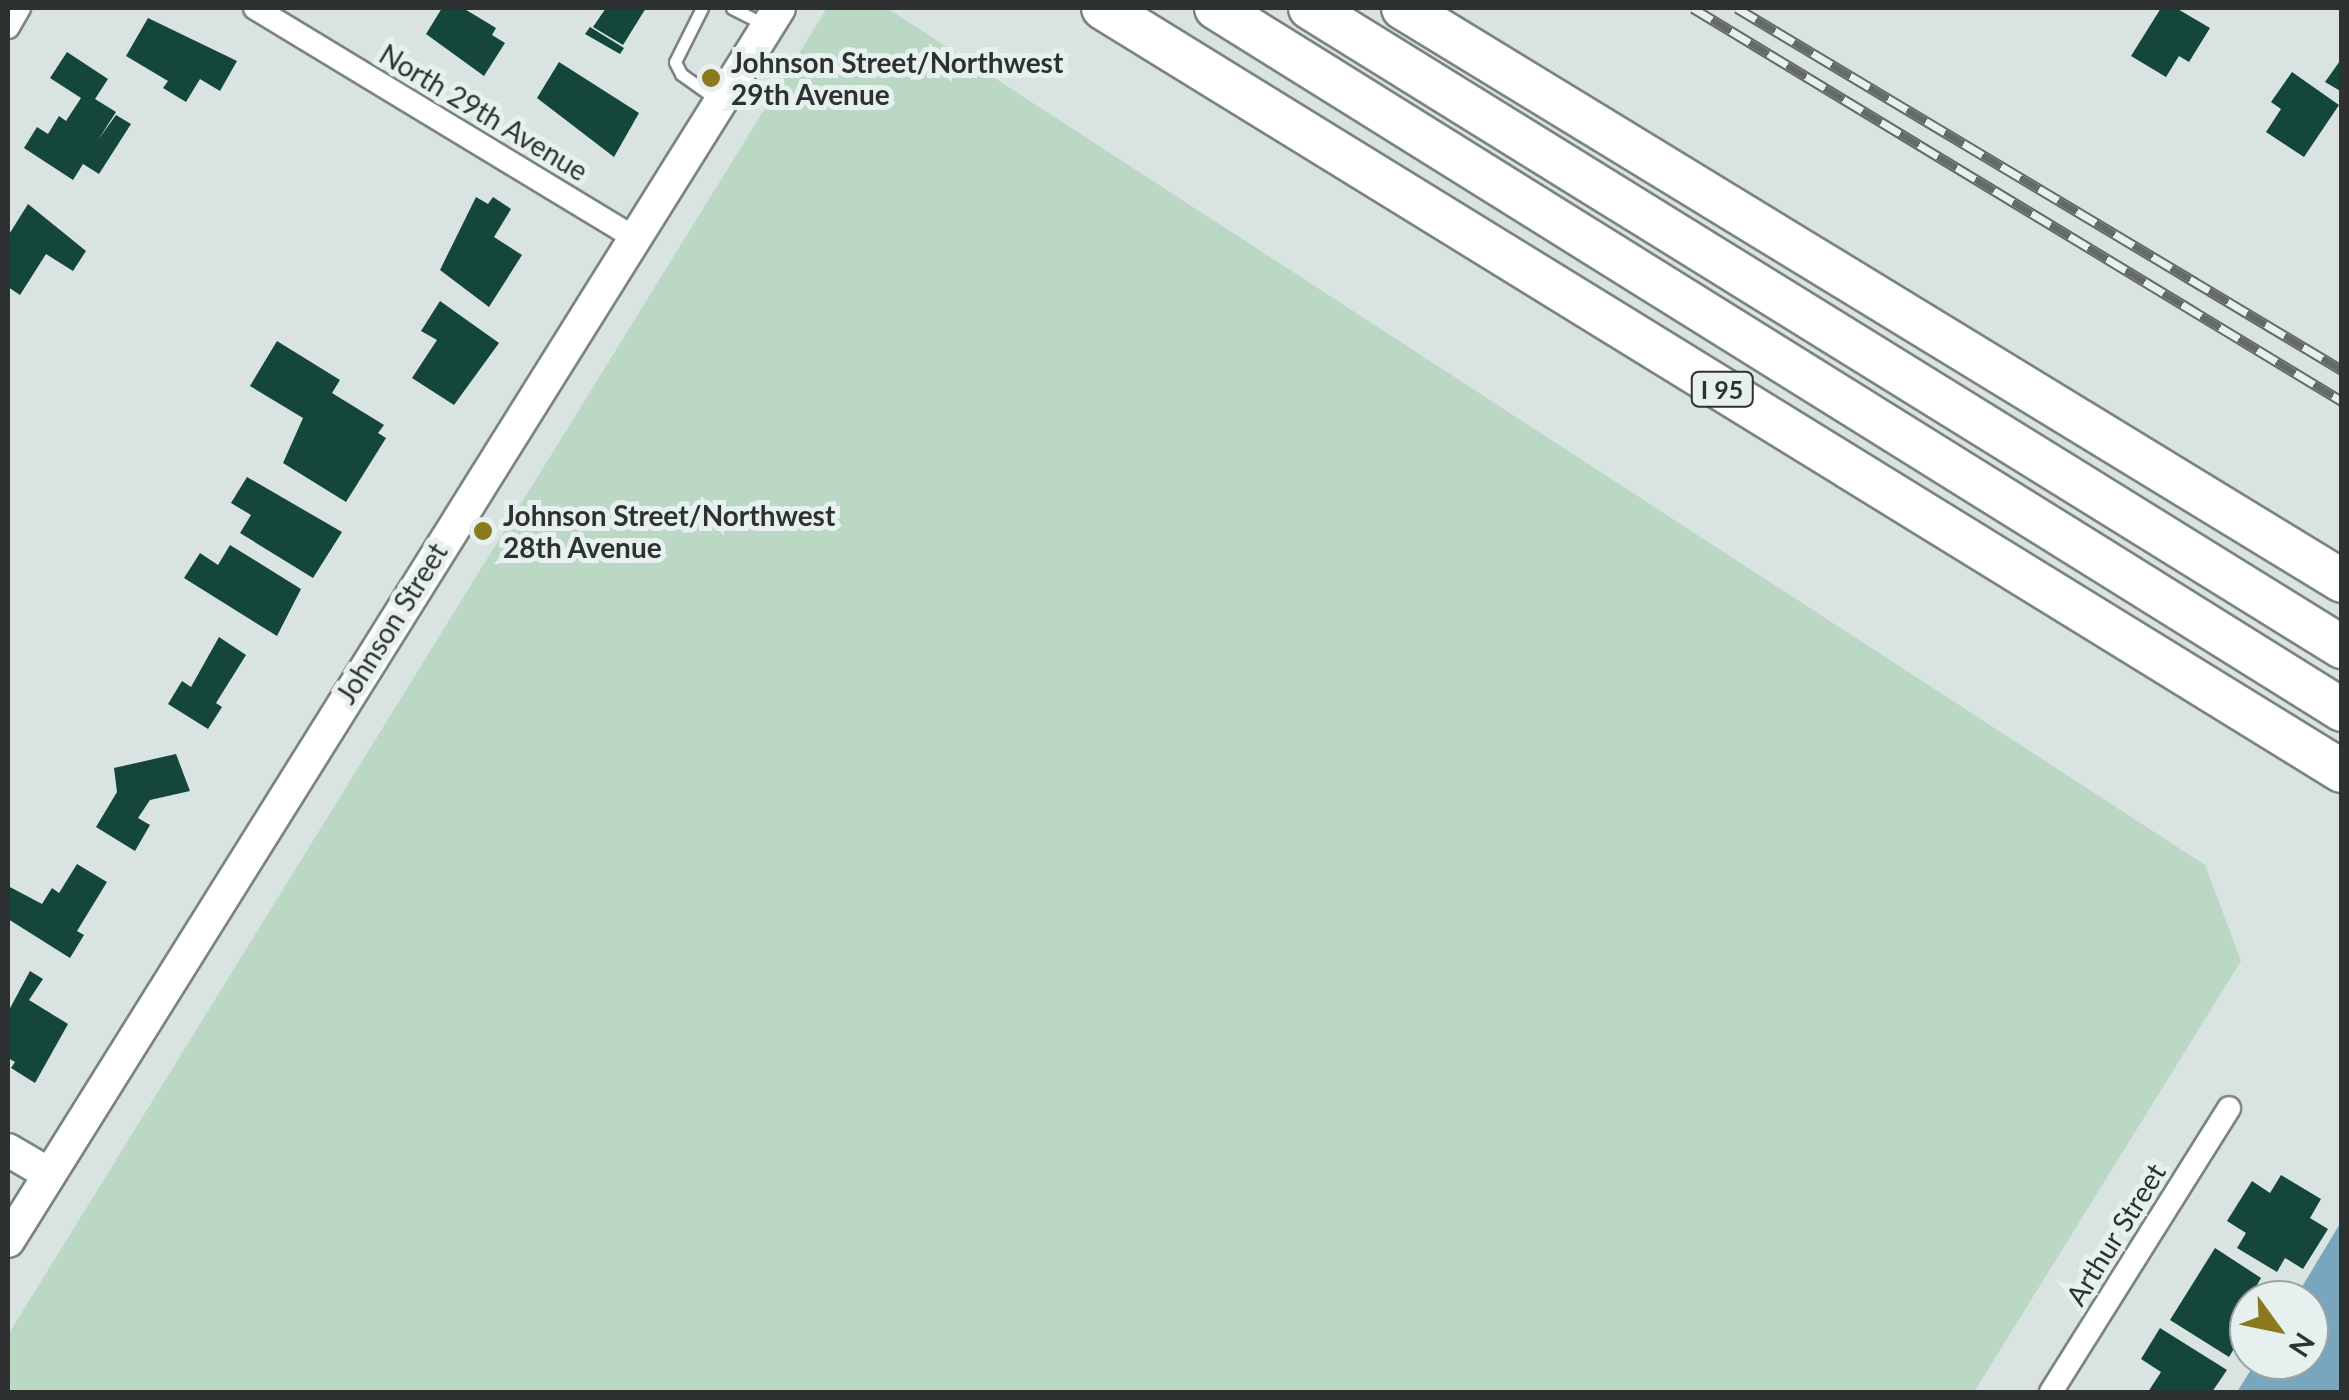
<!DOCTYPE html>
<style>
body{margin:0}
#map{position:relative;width:2349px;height:1400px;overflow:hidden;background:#d8e3e2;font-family:Lato,sans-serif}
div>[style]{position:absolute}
.green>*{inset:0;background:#bad8c3}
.water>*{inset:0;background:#79a6bc}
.building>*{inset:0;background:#14473a}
.roads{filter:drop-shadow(2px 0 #7b8484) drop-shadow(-2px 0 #7b8484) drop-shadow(0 2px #7b8484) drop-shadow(0 -2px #7b8484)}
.lane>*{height:11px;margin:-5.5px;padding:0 5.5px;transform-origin:5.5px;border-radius:5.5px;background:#fff}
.street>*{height:22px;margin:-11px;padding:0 11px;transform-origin:11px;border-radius:11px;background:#fff}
.secondary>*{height:32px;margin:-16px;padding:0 16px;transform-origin:16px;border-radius:16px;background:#fff}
.highway>*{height:42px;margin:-21px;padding:0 21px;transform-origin:21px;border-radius:21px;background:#fff}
.rail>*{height:11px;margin-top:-5.5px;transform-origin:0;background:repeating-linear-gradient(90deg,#e5f0ef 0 22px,#646a6a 0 44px);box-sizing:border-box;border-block:2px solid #646a6a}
.dots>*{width:28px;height:28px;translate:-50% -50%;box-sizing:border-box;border:5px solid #e5f0ef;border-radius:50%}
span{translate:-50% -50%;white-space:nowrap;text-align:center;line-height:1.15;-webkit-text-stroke:10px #e5f0ef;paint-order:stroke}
.shield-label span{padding:2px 8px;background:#e5f0ef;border:2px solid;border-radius:8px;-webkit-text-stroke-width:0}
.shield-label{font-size:25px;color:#2d3131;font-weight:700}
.poi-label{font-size:28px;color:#2d3131;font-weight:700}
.left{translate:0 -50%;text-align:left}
.street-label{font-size:28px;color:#2d3131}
.frame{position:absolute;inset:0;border:10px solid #2d3131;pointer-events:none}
.north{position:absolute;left:2229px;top:1280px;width:100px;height:100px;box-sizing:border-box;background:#e5f0ef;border:2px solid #9ba4a3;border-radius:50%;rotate:123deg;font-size:28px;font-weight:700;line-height:40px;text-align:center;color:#2d3131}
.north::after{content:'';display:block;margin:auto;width:35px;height:45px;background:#8a791d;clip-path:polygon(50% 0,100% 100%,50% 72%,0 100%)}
</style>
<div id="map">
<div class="green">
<div style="clip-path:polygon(827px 8px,890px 10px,2205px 865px,2241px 961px,1974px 1392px,8px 1392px,8px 1335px)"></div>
</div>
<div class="water">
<div style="clip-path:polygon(2341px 1222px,2341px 1392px,2237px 1392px,2257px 1360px,2309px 1360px,2309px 1300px,2294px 1300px)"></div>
</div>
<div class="building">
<div style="clip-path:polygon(442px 8px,463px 8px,496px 28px,492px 35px,505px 43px,484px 76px,426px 34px)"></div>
<div style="clip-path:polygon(606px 8px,646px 8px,623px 45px,593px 27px)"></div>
<div style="clip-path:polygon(2161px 8px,2176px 8px,2210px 28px,2189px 62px,2179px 56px,2166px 77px,2131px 56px)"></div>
<div style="clip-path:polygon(148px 18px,237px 61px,220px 91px,200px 79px,186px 102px,163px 88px,168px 81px,126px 56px)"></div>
<div style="clip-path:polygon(590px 27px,624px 48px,620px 54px,585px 34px)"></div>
<div style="clip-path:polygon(67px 52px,108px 79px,95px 99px,116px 112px,98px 140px,116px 115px,131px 124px,99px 174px,83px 164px,73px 180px,24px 148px,37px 127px,48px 134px,59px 116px,66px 121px,81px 98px,50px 78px)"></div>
<div style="clip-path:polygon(2342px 58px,2342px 92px,2325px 82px)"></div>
<div style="clip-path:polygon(559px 62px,639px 113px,614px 157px,537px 98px)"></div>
<div style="clip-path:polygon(2292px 72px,2339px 105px,2304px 157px,2266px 132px,2281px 109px,2271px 102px)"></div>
<div style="clip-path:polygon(476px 197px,488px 204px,493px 197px,511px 209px,494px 237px,522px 255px,489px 307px,440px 270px)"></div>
<div style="clip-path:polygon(28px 204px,86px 251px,73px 271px,46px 254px,20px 295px,8px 287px,8px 236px)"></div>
<div style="clip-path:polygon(440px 301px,499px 343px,454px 405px,412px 378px,437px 340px,421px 331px)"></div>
<div style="clip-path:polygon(277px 341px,340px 380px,332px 393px,384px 425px,378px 433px,386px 438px,346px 502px,283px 463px,303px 418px,250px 386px)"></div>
<div style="clip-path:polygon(247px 477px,342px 532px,313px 578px,240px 533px,251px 515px,231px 503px)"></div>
<div style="clip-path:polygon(230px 545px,301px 589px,277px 636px,184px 578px,200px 553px,218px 565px)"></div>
<div style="clip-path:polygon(219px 637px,246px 655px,216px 703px,222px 707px,208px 729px,168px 704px,182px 681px,191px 687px)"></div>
<div style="clip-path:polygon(176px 754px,190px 791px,150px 800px,138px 818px,150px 825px,135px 851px,96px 827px,117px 792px,114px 768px)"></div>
<div style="clip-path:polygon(77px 864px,107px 882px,77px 931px,84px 935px,70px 958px,8px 919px,8px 886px,42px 904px,52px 888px,59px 893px)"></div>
<div style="clip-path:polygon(30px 971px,43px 979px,29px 1000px,68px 1024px,35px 1083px,11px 1068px,15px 1062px,8px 1058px,8px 1012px)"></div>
<div style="clip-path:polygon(2281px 1175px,2321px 1199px,2310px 1218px,2328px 1229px,2303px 1269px,2285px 1258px,2277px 1272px,2237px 1248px,2246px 1233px,2227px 1221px,2252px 1181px,2270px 1193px)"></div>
<div style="clip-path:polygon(2215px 1248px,2261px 1278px,2253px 1292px,2265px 1300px,2249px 1300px,2249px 1324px,2229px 1357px,2170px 1320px)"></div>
<div style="clip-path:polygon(2160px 1328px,2227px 1370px,2212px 1392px,2148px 1392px,2161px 1372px,2141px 1359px)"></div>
</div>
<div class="roads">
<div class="lane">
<div style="left:702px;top:8px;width:60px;rotate:116.6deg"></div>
<div style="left:675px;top:62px;width:13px;rotate:63deg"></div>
<div style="left:681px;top:74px;width:47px;rotate:35.4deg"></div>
<div style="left:732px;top:8px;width:36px;rotate:27deg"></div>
</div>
<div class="street">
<div style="left:255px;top:8px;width:440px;rotate:31.2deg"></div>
<div style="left:8px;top:27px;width:22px;rotate:-60deg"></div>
<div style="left:2051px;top:1392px;width:335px;rotate:-57.9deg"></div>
</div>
<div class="secondary">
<div style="left:8px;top:1150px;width:48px;rotate:30.3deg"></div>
<div style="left:8px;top:1241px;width:1454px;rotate:-57.98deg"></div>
</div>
<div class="highway">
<div style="left:1103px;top:8px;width:1455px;rotate:31.63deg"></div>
<div style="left:1216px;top:8px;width:1327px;rotate:31.94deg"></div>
<div style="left:1310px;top:8px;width:1214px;rotate:31.77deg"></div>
<div style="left:1403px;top:8px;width:1100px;rotate:31.39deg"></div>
</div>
</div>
<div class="rail">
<div style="left:1693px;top:8px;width:759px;rotate:31.2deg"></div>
<div style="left:1737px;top:8px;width:705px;rotate:30.89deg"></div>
</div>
<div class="dots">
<div style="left:711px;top:78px;background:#8a791d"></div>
<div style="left:483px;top:531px;background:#8a791d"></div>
</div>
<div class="shield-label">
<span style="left:1722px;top:389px">I 95</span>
</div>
<div class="poi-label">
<span class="left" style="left:731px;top:78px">Johnson Street/Northwest<br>29th Avenue</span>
<span class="left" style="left:503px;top:531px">Johnson Street/Northwest<br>28th Avenue</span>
</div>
<div class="street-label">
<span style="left:484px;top:112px;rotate:31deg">North 29th Avenue</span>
<span style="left:391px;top:623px;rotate:-58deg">Johnson Street</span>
<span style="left:2115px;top:1234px;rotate:-58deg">Arthur Street</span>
</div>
<div class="frame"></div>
<div class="north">N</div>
</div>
